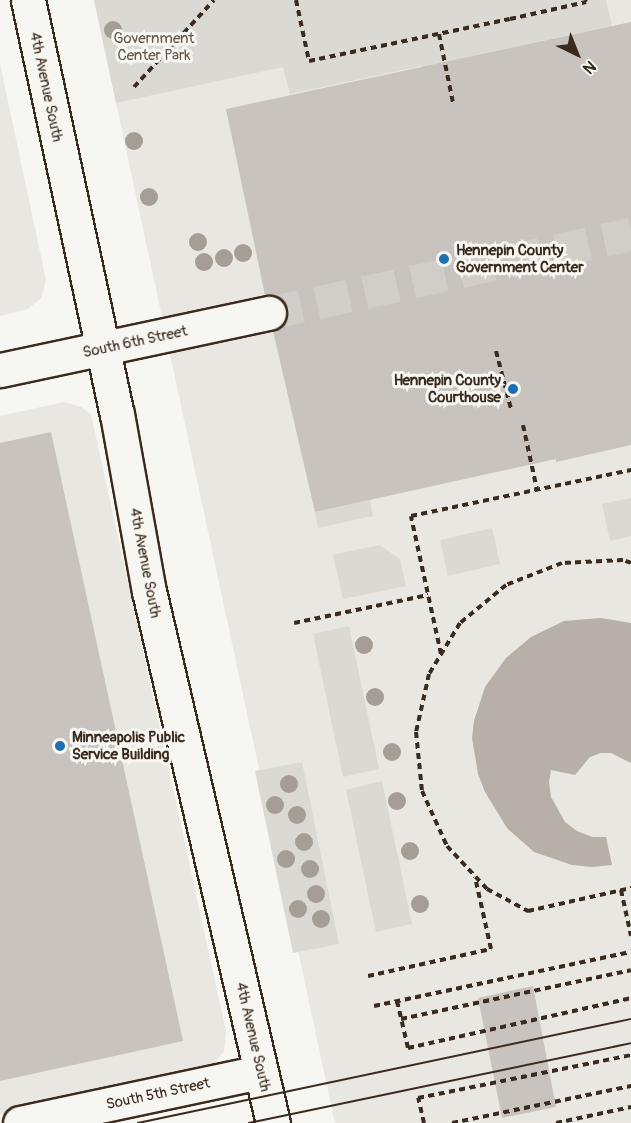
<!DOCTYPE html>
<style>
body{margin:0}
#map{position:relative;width:631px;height:1123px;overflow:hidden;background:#f6f6f2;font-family:Pangolin,sans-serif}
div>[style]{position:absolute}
.built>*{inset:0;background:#e8e7e2}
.green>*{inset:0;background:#dad9d3}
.water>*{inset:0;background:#b6b0a9}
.building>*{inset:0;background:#c8c3be}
.major-tunnel>*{height:33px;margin-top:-16.5px;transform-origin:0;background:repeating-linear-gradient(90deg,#d1cdc8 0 33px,transparent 0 49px)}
.path>*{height:4px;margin-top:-2px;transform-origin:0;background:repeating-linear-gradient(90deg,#3b2a1e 0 6px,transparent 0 10.5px)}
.roads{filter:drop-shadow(2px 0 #3b2a1e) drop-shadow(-2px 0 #3b2a1e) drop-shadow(0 2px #3b2a1e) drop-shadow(0 -2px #3b2a1e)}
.minor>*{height:33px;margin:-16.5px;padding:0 16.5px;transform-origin:16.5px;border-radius:16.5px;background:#f6f6f2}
.major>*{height:33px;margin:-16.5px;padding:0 16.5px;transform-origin:16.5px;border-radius:16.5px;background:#f6f6f2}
.tram>*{height:1.5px;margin:-0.75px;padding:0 0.75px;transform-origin:0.75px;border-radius:0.75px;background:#3b2a1e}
.trees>*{width:18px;height:18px;margin:-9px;border-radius:50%;background:#a59e96}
.dots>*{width:16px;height:16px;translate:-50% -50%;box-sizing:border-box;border:3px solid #f6f6f2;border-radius:50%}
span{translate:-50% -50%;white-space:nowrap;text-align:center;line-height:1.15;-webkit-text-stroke:6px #f6f6f2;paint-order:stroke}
.park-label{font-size:15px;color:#63564b}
.street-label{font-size:15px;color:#3b2a1e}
.poi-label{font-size:15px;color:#3b2a1e;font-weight:700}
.left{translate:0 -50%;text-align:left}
.right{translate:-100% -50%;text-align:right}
.north{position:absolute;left:547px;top:24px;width:60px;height:60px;-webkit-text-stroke:4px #f6f6f2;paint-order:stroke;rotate:137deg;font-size:16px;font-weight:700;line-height:24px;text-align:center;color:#3b2a1e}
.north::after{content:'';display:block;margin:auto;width:21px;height:27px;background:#3b2a1e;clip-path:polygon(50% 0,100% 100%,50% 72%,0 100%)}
</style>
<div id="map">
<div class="built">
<div style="clip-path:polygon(94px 0,631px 0,631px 1123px,335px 1123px)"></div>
<div style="clip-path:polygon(0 64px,46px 280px,41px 298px,28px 309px,0 316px)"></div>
<div style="clip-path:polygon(64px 402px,81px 407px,91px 414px,226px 1031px,224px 1051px,211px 1068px,0 1115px,0 416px)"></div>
</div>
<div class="green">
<div style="clip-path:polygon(94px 0,606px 0,612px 26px,468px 57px,430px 107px,421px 66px,290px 94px,283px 67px,116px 103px)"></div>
<div style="clip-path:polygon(631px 498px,631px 536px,610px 541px,602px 504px)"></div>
<div style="clip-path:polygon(370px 500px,373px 516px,318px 528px,315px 512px)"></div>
<div style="clip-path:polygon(492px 528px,500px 564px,448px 576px,440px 540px)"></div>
<div style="clip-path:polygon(379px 545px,400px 559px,406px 586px,343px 599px,333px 555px)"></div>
<div style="clip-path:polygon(349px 626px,379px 769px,343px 777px,313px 634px)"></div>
<div style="clip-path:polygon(302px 762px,339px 944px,293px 953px,255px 771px)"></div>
<div style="clip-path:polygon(382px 781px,412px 924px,376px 932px,346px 790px)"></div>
</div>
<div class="water">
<div style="clip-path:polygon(601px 618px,631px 623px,631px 763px,611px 753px,601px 753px,590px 757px,575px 775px,551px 770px,549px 782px,551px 797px,565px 822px,577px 831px,592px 837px,606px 837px,612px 865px,592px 867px,572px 865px,534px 852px,507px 828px,485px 792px,478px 774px,472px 738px,474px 721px,485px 687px,506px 658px,531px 637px,564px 621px)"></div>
</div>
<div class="building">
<div style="clip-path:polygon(631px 22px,631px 445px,556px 462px,556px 459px,315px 512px,273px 331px,281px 327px,287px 319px,287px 309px,282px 300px,275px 295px,265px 295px,226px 109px)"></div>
<div style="clip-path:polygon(51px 432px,183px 1041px,0 1081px,0 443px)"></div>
<div style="clip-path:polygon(533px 986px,556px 1107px,502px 1118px,478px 998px)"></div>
</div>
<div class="major-tunnel">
<div style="left:269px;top:313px;width:371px;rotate:-12.3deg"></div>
</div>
<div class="path">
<div style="left:296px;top:0;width:62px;rotate:78deg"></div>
<div style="left:309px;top:61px;width:205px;rotate:-11.8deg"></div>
<div style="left:510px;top:19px;width:78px;rotate:-12.6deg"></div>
<div style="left:586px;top:2px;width:2px;rotate:-117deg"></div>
<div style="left:439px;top:34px;width:70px;rotate:78.5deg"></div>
<div style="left:134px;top:87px;width:118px;rotate:-47.4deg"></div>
<div style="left:496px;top:351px;width:60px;rotate:75.5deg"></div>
<div style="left:523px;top:425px;width:66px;rotate:77.8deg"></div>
<div style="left:631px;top:563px;width:9px;rotate:-159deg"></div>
<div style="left:623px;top:560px;width:61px;rotate:177.2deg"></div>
<div style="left:562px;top:563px;width:60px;rotate:158.6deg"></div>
<div style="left:506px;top:585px;width:60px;rotate:140.4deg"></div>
<div style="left:460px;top:623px;width:60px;rotate:121.3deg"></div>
<div style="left:429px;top:674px;width:59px;rotate:102.6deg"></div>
<div style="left:416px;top:732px;width:59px;rotate:84.2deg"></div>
<div style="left:422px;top:791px;width:60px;rotate:65.6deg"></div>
<div style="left:447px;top:846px;width:59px;rotate:47.1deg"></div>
<div style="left:487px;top:889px;width:47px;rotate:28.2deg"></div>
<div style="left:528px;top:911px;width:106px;rotate:-12.6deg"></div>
<div style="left:294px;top:623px;width:137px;rotate:-11.8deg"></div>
<div style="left:441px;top:654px;width:141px;rotate:-102.3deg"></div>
<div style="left:411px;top:516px;width:225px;rotate:-11.8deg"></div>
<div style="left:621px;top:890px;width:47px;rotate:77.7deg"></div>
<div style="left:368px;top:976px;width:126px;rotate:-12.4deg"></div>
<div style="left:491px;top:949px;width:74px;rotate:-102.5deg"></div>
<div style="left:397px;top:1001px;width:48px;rotate:76.8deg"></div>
<div style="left:408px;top:1048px;width:229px;rotate:-12.6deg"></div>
<div style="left:374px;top:1006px;width:263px;rotate:-11.9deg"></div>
<div style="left:401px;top:1019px;width:235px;rotate:-12deg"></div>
<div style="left:424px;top:1123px;width:26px;rotate:-103deg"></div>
<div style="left:418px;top:1098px;width:217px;rotate:-11.4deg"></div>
<div style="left:452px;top:1123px;width:183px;rotate:-11.7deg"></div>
<div style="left:556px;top:1123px;width:77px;rotate:-12deg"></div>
</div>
<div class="roads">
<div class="minor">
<div style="left:20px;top:1123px;width:245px;rotate:-12deg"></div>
</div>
<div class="major">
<div style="left:28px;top:0;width:423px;rotate:77.9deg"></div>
<div style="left:117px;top:414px;width:180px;rotate:79.8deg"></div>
<div style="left:149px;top:591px;width:546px;rotate:76.88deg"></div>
<div style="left:0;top:370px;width:275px;rotate:-12deg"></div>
</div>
</div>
<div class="tram">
<div style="left:138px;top:1123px;width:504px;rotate:-11.91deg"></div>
<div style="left:249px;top:1123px;width:390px;rotate:-11.8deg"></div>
</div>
<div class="trees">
<div style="left:113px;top:30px"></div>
<div style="left:134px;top:141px"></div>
<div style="left:149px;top:197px"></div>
<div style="left:198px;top:242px"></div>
<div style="left:243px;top:253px"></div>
<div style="left:224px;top:258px"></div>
<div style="left:204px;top:262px"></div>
<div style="left:364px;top:645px"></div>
<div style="left:375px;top:697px"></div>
<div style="left:392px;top:752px"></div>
<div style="left:289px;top:784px"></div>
<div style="left:397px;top:801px"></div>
<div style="left:275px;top:805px"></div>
<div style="left:297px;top:815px"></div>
<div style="left:304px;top:842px"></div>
<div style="left:410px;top:851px"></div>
<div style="left:286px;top:859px"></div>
<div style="left:310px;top:869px"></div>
<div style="left:316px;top:894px"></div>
<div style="left:420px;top:904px"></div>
<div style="left:298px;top:909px"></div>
<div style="left:321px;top:919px"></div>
</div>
<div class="dots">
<div style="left:444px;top:259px;background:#1f6fb2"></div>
<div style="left:513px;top:389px;background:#1f6fb2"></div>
<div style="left:60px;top:746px;background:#1f6fb2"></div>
</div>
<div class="park-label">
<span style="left:154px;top:47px">Government<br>Center Park</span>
</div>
<div class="street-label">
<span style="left:46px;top:87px;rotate:78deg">4th Avenue South</span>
<span style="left:135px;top:342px;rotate:-12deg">South 6th Street</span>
<span style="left:145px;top:563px;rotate:79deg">4th Avenue South</span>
<span style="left:253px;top:1037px;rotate:77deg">4th Avenue South</span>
<span style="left:158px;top:1094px;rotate:-12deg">South 5th Street</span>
</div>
<div class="poi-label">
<span class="left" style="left:456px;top:259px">Hennepin County<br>Government Center</span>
<span class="right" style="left:501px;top:389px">Hennepin County<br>Courthouse</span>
<span class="left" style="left:72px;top:746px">Minneapolis Public<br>Service Building</span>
</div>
<div class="north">N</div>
</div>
